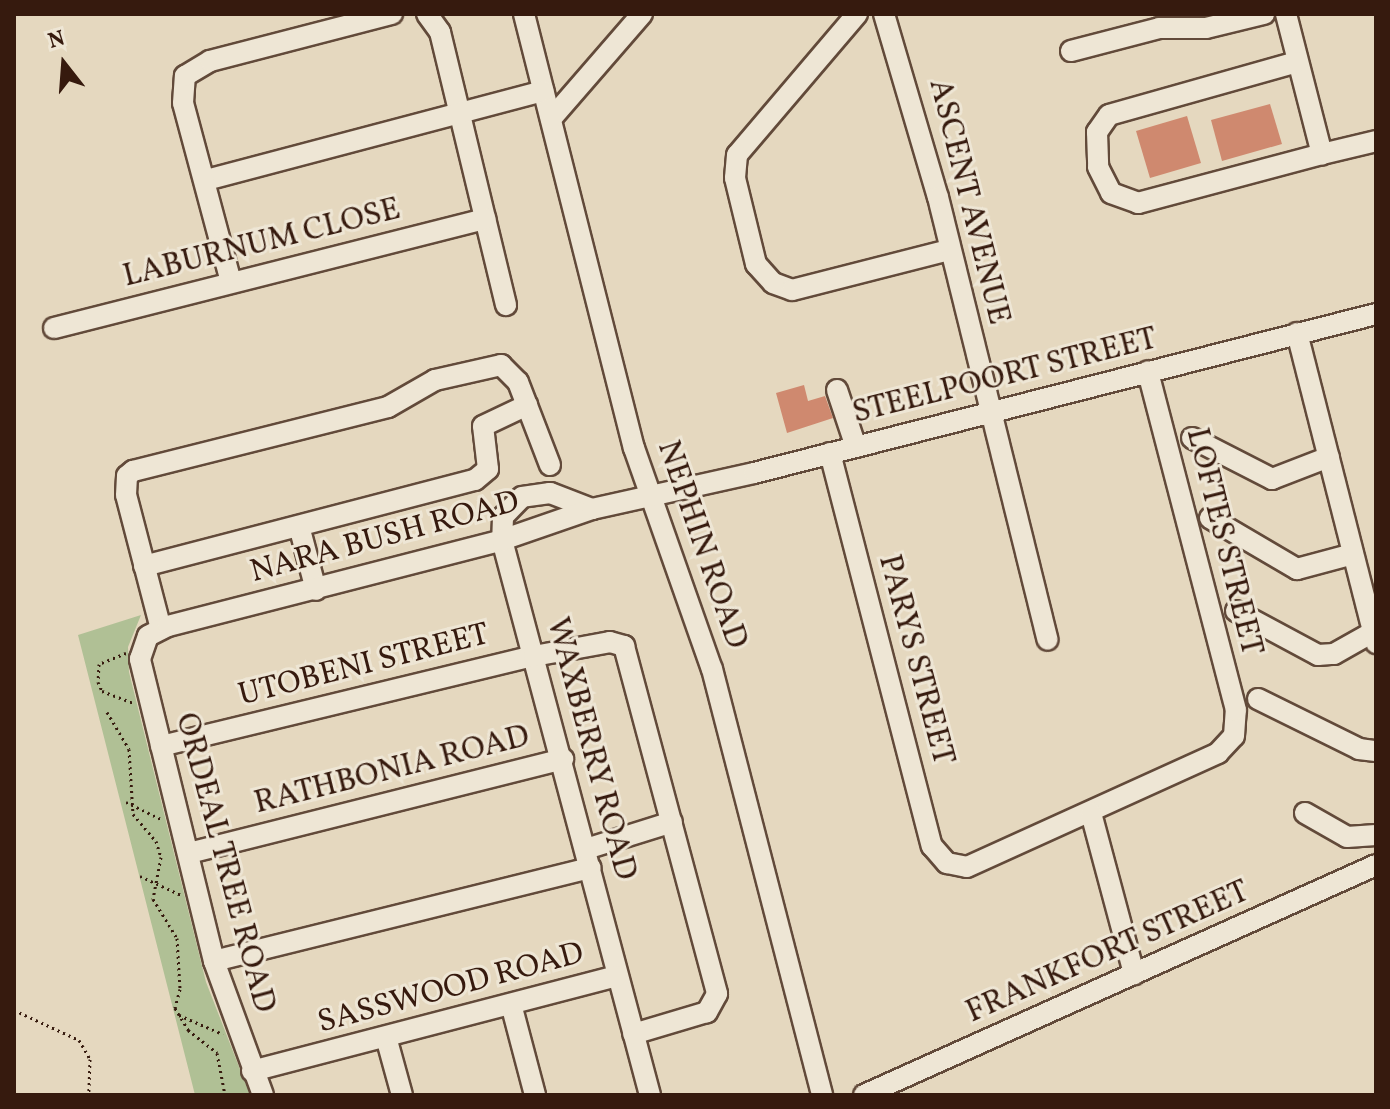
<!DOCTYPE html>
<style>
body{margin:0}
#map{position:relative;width:1390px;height:1109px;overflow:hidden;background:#e5d8bf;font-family:Vollkorn,serif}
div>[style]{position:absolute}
.green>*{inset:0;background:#b0c095}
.building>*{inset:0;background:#cf896f}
.path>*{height:3px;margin-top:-1.5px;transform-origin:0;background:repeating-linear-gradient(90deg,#361a0e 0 2px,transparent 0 6px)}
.roads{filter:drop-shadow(2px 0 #624a3a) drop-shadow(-2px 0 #624a3a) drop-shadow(0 2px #624a3a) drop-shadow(0 -2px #624a3a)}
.minor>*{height:20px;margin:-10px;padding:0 10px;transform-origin:10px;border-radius:10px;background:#eee6d5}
span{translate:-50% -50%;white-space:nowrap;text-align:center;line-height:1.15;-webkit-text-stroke:6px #eee6d5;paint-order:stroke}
.street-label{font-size:32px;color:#361a0e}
.frame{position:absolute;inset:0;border:16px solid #361a0e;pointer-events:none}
.north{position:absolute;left:24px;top:24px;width:80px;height:80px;-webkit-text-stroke:6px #eee6d5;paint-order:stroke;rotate:343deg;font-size:22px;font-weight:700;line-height:32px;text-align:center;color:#361a0e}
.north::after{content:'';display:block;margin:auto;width:28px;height:36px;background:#361a0e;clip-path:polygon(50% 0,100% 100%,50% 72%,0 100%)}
</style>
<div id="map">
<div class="green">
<div style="clip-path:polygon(141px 615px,128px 647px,129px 672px,206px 982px,250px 1095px,195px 1095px,78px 635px)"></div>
</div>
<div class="building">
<div style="clip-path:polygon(1270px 104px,1282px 144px,1222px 161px,1211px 120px)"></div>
<div style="clip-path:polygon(1187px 116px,1201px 163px,1150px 178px,1136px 131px)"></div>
<div style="clip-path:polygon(804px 385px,808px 401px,825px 396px,833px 418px,787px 433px,776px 393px)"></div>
</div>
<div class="path">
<div style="left:126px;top:653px;width:29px;rotate:158deg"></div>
<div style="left:99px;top:664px;width:18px;rotate:93deg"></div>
<div style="left:98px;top:682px;width:10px;rotate:66deg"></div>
<div style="left:102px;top:691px;width:34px;rotate:21deg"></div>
<div style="left:107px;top:712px;width:43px;rotate:59.3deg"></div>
<div style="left:129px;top:749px;width:65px;rotate:86.5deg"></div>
<div style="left:133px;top:814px;width:35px;rotate:50deg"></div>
<div style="left:156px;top:841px;width:17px;rotate:73deg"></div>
<div style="left:161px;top:857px;width:43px;rotate:100.8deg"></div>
<div style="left:153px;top:899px;width:46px;rotate:58.4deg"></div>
<div style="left:177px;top:938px;width:51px;rotate:86.6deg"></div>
<div style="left:180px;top:989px;width:20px;rotate:105deg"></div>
<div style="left:175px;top:1008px;width:26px;rotate:59deg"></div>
<div style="left:188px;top:1030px;width:37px;rotate:38deg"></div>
<div style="left:217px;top:1053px;width:43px;rotate:79.2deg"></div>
<div style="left:126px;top:802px;width:39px;rotate:26deg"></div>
<div style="left:140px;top:876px;width:45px;rotate:24.9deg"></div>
<div style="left:14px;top:1010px;width:72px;rotate:24.8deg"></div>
<div style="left:79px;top:1040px;width:22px;rotate:60deg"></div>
<div style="left:90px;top:1059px;width:36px;rotate:92deg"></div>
<div style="left:179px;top:1015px;width:48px;rotate:23.4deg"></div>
</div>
<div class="roads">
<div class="minor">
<div style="left:427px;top:14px;width:22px;rotate:54deg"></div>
<div style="left:440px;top:32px;width:281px;rotate:76.4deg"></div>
<div style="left:524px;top:14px;width:448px;rotate:75.8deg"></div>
<div style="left:634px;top:448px;width:234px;rotate:70.6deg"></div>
<div style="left:712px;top:669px;width:440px;rotate:75.5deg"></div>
<div style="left:857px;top:14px;width:185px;rotate:130.4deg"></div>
<div style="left:737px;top:155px;width:23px;rotate:95deg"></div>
<div style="left:735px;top:178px;width:89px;rotate:76.3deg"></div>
<div style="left:756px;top:264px;width:25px;rotate:48deg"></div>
<div style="left:773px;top:283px;width:20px;rotate:20deg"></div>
<div style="left:792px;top:290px;width:162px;rotate:-14.3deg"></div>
<div style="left:884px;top:14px;width:191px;rotate:73.6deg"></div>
<div style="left:938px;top:197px;width:456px;rotate:76.1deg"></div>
<div style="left:1286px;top:14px;width:145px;rotate:75.6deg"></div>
<div style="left:1322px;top:154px;width:56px;rotate:-13.5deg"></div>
<div style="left:1071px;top:51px;width:91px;rotate:-14.6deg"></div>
<div style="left:1159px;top:28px;width:47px"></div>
<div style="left:1206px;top:28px;width:60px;rotate:-13.6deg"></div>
<div style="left:1297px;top:62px;width:195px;rotate:164.3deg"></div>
<div style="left:1109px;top:115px;width:21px;rotate:125deg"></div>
<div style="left:1097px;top:132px;width:35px;rotate:88deg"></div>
<div style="left:1098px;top:167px;width:29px;rotate:63deg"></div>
<div style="left:1111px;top:193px;width:29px;rotate:20deg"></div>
<div style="left:1138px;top:203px;width:190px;rotate:-14.9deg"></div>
<div style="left:551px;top:119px;width:139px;rotate:-49.1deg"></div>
<div style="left:206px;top:180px;width:349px;rotate:-14.8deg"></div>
<div style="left:231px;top:282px;width:185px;rotate:-105deg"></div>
<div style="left:183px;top:103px;width:27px;rotate:-86deg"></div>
<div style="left:185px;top:76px;width:29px;rotate:-31deg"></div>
<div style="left:210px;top:61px;width:188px;rotate:-14.5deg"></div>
<div style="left:54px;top:328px;width:445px;rotate:-14.2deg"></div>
<div style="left:1297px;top:333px;width:320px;rotate:75.7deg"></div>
<div style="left:837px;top:390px;width:60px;rotate:71.6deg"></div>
<div style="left:1192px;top:438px;width:90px;rotate:27.1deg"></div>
<div style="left:1272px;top:479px;width:61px;rotate:-21.1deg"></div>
<div style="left:830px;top:453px;width:406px;rotate:75.5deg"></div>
<div style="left:932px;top:846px;width:23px;rotate:49deg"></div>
<div style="left:947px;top:863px;width:20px;rotate:11deg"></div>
<div style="left:967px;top:867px;width:276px;rotate:-24.4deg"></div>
<div style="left:1218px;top:753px;width:23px;rotate:-47deg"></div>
<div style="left:1234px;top:736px;width:26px;rotate:-86deg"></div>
<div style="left:1236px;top:710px;width:350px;rotate:-104.6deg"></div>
<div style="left:592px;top:509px;width:45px;rotate:-159.1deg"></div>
<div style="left:550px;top:493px;width:28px;rotate:172deg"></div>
<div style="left:522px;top:497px;width:28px;rotate:134deg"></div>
<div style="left:503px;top:517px;width:23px;rotate:92deg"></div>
<div style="left:502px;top:540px;width:574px;rotate:75.07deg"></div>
<div style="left:1210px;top:518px;width:101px;rotate:30.4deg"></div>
<div style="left:1297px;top:569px;width:58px;rotate:-15deg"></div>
<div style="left:299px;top:526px;width:66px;rotate:75.1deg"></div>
<div style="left:144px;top:566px;width:342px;rotate:-14.6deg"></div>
<div style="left:475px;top:480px;width:17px;rotate:-40deg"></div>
<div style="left:488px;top:469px;width:43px;rotate:-96.6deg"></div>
<div style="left:483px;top:426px;width:49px;rotate:-25.5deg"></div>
<div style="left:1236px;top:611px;width:93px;rotate:28.2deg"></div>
<div style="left:1318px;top:655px;width:16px;rotate:-4deg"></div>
<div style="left:1334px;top:654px;width:45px;rotate:-29.4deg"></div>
<div style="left:161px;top:629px;width:138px;rotate:-104.6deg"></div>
<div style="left:126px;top:495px;width:19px;rotate:-87deg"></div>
<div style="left:127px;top:476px;width:8px;rotate:-40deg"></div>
<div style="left:133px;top:471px;width:263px;rotate:-14.1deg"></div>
<div style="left:388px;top:407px;width:54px;rotate:-29.9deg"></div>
<div style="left:435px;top:380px;width:68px;rotate:-12.8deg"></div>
<div style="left:501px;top:365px;width:24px;rotate:45deg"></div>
<div style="left:518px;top:382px;width:89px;rotate:68.9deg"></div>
<div style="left:1258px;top:699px;width:113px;rotate:26.3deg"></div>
<div style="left:1359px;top:749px;width:17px;rotate:7deg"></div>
<div style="left:161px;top:746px;width:384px;rotate:-13.6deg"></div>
<div style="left:534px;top:656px;width:77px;rotate:-10.4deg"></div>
<div style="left:610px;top:642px;width:15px;rotate:16deg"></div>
<div style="left:624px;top:646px;width:360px;rotate:75deg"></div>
<div style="left:717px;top:994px;width:21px;rotate:119deg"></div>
<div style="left:707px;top:1012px;width:77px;rotate:163.4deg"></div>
<div style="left:1091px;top:813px;width:167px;rotate:75deg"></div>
<div style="left:1305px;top:813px;width:48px;rotate:29.7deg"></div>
<div style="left:1347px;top:837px;width:29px;rotate:-4deg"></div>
<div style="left:586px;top:849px;width:90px;rotate:-17.4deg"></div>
<div style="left:189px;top:853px;width:386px;rotate:-14.1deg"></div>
<div style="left:214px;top:961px;width:388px;rotate:-13.9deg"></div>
<div style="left:511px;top:1004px;width:94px;rotate:75.2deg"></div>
<div style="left:386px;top:1037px;width:60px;rotate:74.6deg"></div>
<div style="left:252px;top:1071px;width:377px;rotate:-14.6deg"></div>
<div style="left:263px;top:1095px;width:143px;rotate:-110.1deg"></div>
<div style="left:214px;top:961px;width:311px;rotate:-103.8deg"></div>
<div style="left:140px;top:659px;width:24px;rotate:-71deg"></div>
<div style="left:148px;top:636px;width:22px;rotate:-27deg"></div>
<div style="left:168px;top:626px;width:345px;rotate:-14.4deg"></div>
<div style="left:502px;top:540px;width:95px;rotate:-19deg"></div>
<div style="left:592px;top:509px;width:166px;rotate:-12.5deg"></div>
<div style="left:754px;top:473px;width:642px;rotate:-14.34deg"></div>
<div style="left:864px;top:1095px;width:561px;rotate:-24.19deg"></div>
</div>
</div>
<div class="street-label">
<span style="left:968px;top:202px;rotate:76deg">ASCENT AVENUE</span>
<span style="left:262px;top:244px;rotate:-14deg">LABURNUM CLOSE</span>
<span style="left:1005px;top:377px;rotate:-14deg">STEELPOORT STREET</span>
<span style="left:385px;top:538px;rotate:-15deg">NARA BUSH ROAD</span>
<span style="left:1223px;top:542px;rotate:76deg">LOFTES STREET</span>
<span style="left:701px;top:545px;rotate:71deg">NEPHIN ROAD</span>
<span style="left:915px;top:660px;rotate:75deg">PARYS STREET</span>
<span style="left:364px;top:666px;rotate:-14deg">UTOBENI STREET</span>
<span style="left:590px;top:749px;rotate:75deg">WAXBERRY ROAD</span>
<span style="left:392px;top:771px;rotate:-14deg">RATHBONIA ROAD</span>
<span style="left:224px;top:863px;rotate:75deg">ORDEAL TREE ROAD</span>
<span style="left:1108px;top:953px;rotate:-24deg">FRANKFORT STREET</span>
<span style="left:451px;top:989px;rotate:-15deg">SASSWOOD ROAD</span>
</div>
<div class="frame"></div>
<div class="north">N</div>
</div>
